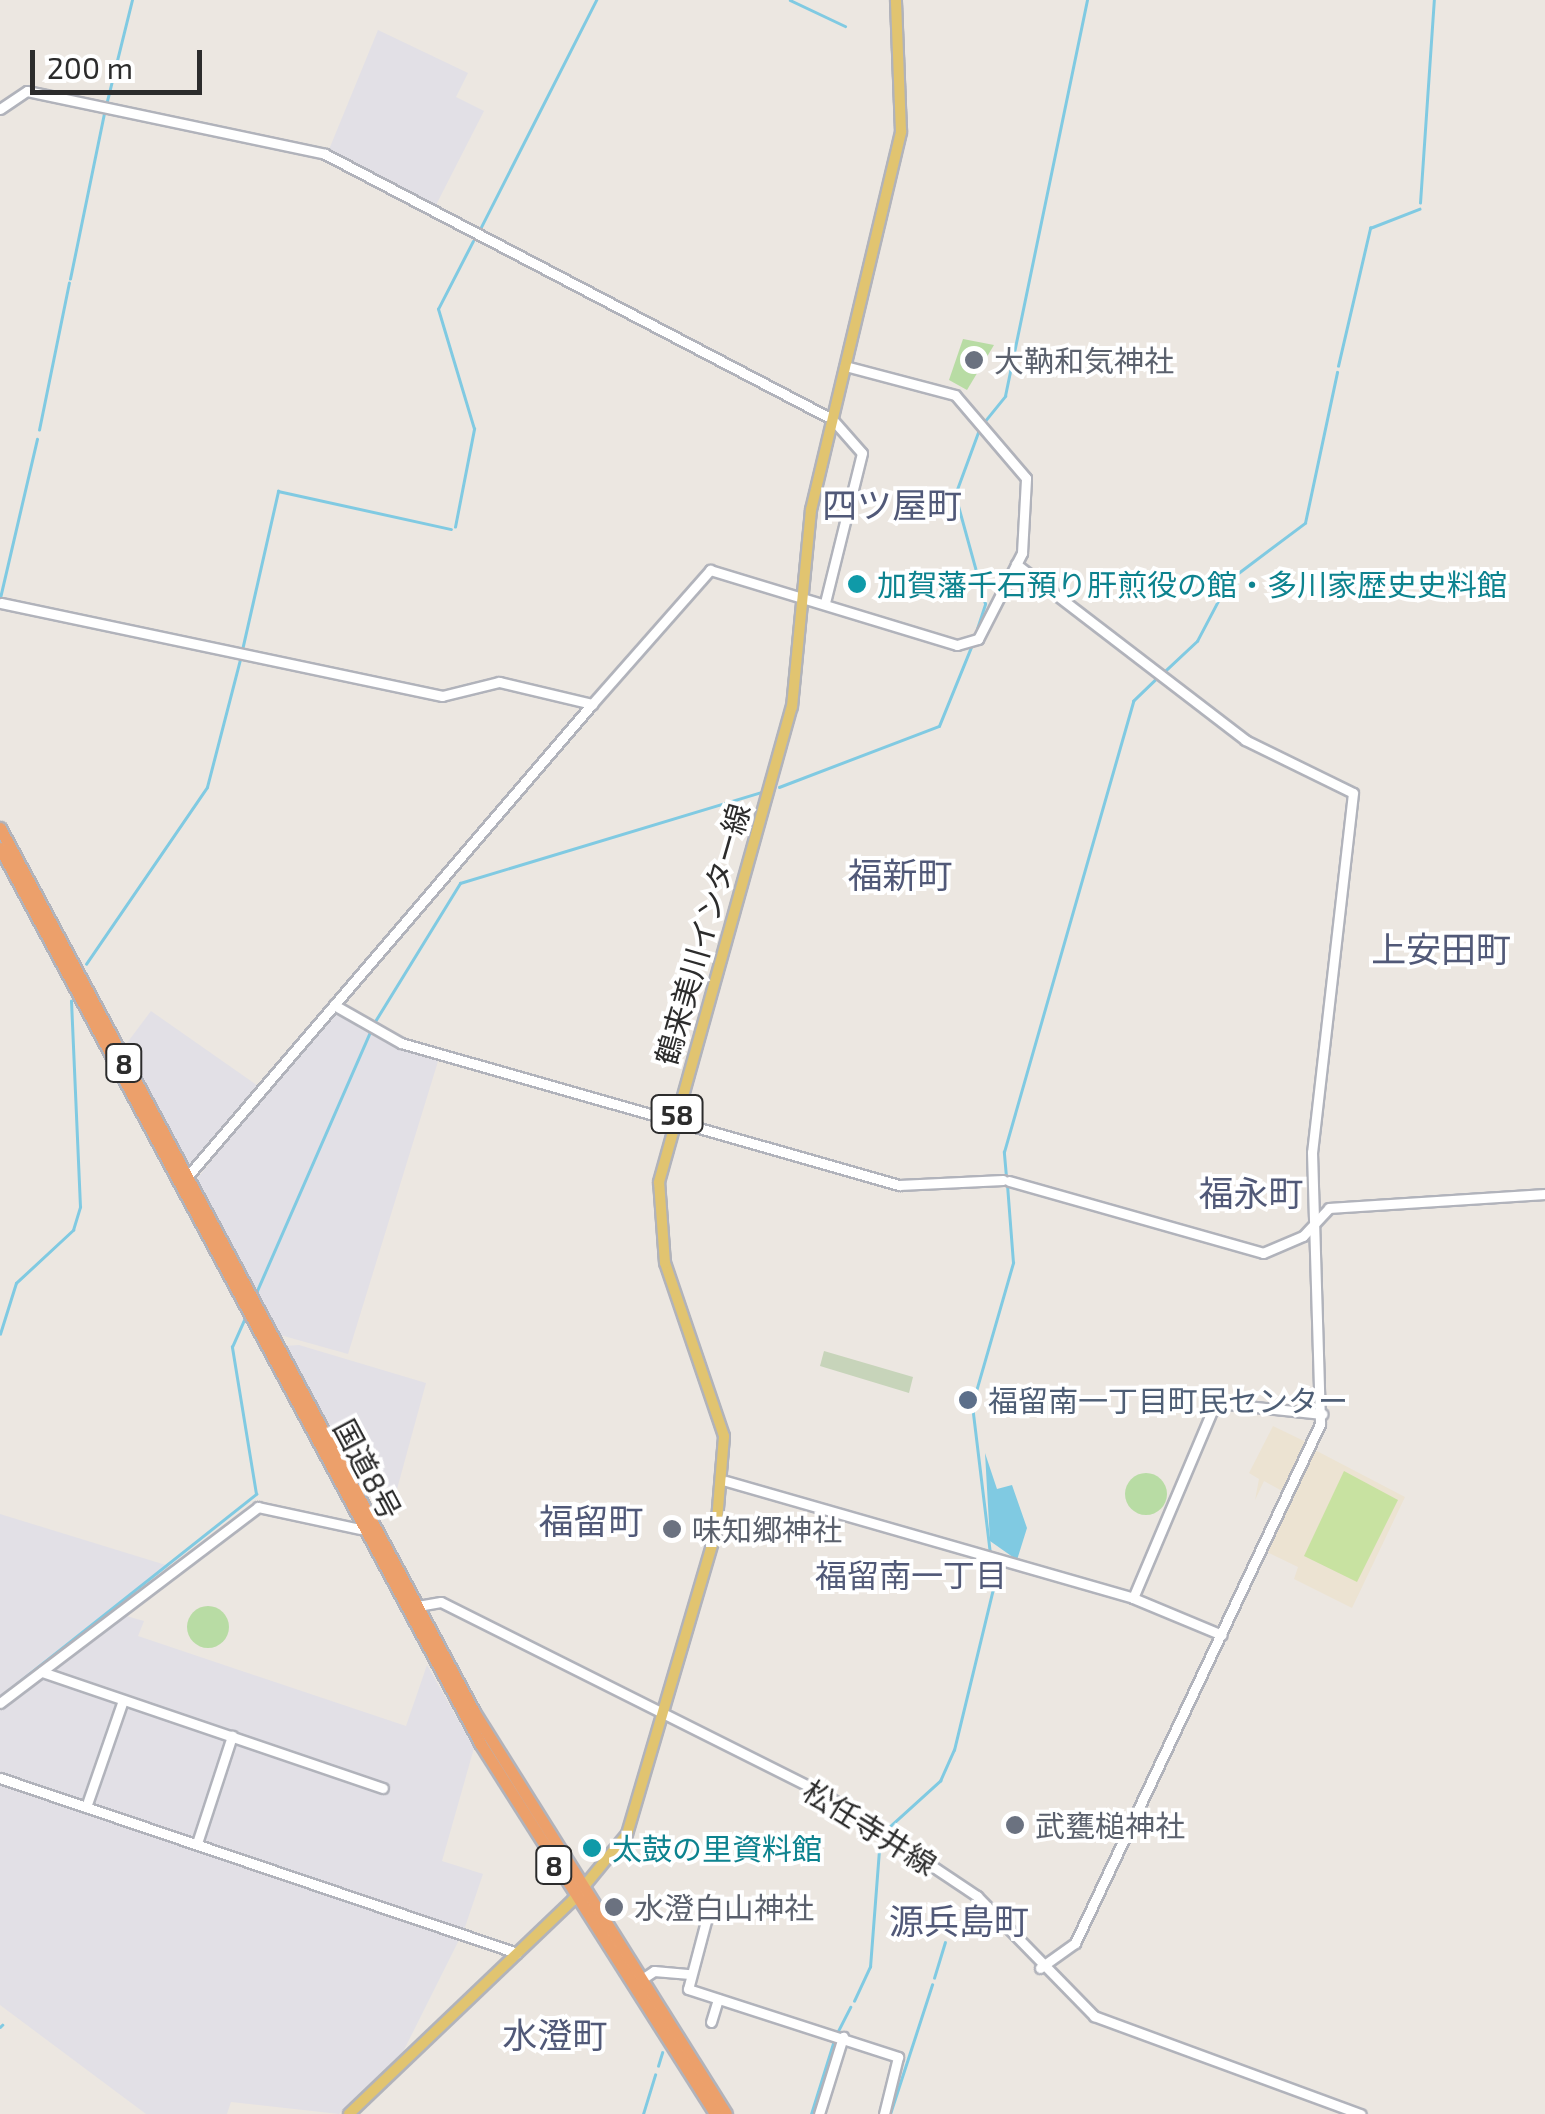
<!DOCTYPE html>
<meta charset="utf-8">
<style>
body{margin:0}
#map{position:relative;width:1545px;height:2114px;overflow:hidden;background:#ece7e1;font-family:"Exo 2","Noto Sans JP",sans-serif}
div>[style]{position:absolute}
.industrial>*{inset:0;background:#e2e0e6}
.education>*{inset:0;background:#ece3d2}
.green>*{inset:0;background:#b8dca4}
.round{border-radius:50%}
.cemetery>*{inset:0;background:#c7d4ba}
.pitch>*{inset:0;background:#c8e2a1}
.water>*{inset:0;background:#80cae2}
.stream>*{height:2.5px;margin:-1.25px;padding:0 1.25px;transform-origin:1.25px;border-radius:1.25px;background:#80cae2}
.roads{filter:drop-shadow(2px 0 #b1b3bb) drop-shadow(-2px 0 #b1b3bb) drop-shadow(0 2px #b1b3bb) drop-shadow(0 -2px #b1b3bb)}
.secondary>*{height:9px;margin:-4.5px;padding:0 4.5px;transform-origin:4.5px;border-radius:4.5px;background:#fff}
.primary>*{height:10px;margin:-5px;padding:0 5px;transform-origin:5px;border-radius:5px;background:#e1c470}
.highway>*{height:11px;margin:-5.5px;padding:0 5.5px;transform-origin:5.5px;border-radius:5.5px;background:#eca06b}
.dots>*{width:28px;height:28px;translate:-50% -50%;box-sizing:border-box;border:5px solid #fff;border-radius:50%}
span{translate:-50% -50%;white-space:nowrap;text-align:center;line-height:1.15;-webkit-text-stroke:8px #fff;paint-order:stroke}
.shield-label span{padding:2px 8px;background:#fff;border:2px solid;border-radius:8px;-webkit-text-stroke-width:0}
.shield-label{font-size:28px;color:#2c2c2c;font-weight:700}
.worship-label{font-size:30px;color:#5b616d}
.left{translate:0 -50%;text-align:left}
.culture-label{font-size:30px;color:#0d838f}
.street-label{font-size:30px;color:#2c2c2c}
.service-label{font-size:30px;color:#4e5e75}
.neighbourhood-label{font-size:32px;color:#515978}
.quarter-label{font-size:35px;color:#515978}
.scale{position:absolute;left:30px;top:50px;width:172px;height:45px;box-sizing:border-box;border:5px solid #2c2c2c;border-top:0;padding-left:12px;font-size:30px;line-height:35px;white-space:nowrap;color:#2c2c2c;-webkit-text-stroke:8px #fff;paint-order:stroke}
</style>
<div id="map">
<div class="industrial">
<div style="clip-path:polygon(378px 30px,468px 73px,456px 97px,484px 111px,435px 207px,328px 152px)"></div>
<div style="clip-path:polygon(151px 1011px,258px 1086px,188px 1168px,124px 1047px)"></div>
<div style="clip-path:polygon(332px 1013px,439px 1058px,348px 1354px,273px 1333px,195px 1181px)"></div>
<div style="clip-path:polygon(299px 1345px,426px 1383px,397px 1489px,355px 1482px,283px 1346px)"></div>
<div style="clip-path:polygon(0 1514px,169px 1566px,109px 1611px,144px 1621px,138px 1636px,406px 1726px,427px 1665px,474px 1748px,442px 1861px,483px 1874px,464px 1930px,403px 2052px,339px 2114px,231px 2102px,227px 2114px,146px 2114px,0 2005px)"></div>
</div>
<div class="education">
<div style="clip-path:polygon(1273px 1426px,1306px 1442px,1284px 1492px,1264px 1481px,1255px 1500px,1259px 1479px,1249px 1473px)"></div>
<div style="clip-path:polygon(1313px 1449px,1405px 1497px,1352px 1608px,1294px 1579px,1298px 1567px,1265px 1551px)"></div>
</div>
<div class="green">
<div style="clip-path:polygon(963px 339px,994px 345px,967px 390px,949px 380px)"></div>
<div class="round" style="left:1125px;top:1473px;width:42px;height:42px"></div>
<div class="round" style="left:187px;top:1606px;width:42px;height:42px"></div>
</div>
<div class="cemetery">
<div style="clip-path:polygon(824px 1351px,913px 1377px,909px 1393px,820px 1366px)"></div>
</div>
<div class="pitch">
<div style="clip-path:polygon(1344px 1471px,1398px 1500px,1357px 1582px,1304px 1556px)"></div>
</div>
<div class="water">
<div style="clip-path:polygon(985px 1453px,997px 1489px,1012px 1485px,1027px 1528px,1017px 1560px,990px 1541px)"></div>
</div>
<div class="stream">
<div style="left:790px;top:0;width:61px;rotate:25.3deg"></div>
<div style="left:106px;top:105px;width:108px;rotate:-76.1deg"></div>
<div style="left:1420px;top:203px;width:203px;rotate:-86.1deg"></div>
<div style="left:479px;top:231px;width:259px;rotate:-63.1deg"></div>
<div style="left:70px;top:279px;width:169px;rotate:-78.4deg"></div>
<div style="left:1338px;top:366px;width:142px;rotate:-76.9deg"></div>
<div style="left:1370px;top:228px;width:53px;rotate:-21.2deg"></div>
<div style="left:985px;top:421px;width:32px;rotate:-51deg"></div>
<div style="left:1005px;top:396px;width:404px;rotate:-78.3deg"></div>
<div style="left:39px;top:430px;width:150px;rotate:-78.5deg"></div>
<div style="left:455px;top:527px;width:100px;rotate:-79deg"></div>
<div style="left:474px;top:429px;width:125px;rotate:-106.7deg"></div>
<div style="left:438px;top:309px;width:76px;rotate:-62.8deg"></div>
<div style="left:0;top:598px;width:163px;rotate:-76.9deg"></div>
<div style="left:977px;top:629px;width:26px;rotate:-72deg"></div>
<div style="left:985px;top:604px;width:113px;rotate:-105.4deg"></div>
<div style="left:955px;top:495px;width:72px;rotate:-69.8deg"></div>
<div style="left:242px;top:650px;width:163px;rotate:-77.2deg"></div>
<div style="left:278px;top:491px;width:177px;rotate:12.4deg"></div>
<div style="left:1165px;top:671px;width:44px;rotate:-43.2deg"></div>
<div style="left:1197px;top:641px;width:69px;rotate:-62.3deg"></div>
<div style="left:1229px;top:580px;width:95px;rotate:-36.9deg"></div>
<div style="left:1305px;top:523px;width:154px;rotate:-78deg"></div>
<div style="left:779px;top:787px;width:171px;rotate:-20.9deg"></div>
<div style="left:939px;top:726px;width:85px;rotate:-67.9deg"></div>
<div style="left:86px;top:964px;width:214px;rotate:-55.6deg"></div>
<div style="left:207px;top:787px;width:132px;rotate:-75.5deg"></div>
<div style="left:374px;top:1023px;width:164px;rotate:-58.4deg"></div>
<div style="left:460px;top:883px;width:314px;rotate:-16.8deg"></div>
<div style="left:1006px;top:1177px;width:25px;rotate:-95deg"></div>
<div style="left:1004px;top:1152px;width:469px;rotate:-74deg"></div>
<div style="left:1133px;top:701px;width:33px;rotate:-44deg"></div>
<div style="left:256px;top:1293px;width:287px;rotate:-66.4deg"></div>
<div style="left:0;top:1334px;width:53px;rotate:-72.6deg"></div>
<div style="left:16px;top:1283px;width:78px;rotate:-42.9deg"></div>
<div style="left:73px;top:1230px;width:24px;rotate:-73deg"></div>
<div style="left:80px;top:1207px;width:206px;rotate:-92.5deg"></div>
<div style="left:990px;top:1554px;width:150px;rotate:-96.9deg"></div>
<div style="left:972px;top:1405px;width:148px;rotate:-73.9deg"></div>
<div style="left:1013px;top:1263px;width:78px;rotate:-94.4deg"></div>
<div style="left:0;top:1697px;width:327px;rotate:-38.4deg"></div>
<div style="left:256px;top:1494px;width:149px;rotate:-99.3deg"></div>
<div style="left:232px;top:1347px;width:32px;rotate:-66deg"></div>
<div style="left:887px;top:1829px;width:72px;rotate:-42.2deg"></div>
<div style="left:940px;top:1781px;width:34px;rotate:-66deg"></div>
<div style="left:954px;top:1750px;width:170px;rotate:-76.4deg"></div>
<div style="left:994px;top:1585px;width:23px;rotate:-97deg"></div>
<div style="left:934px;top:1978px;width:37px;rotate:-73deg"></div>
<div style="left:854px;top:2001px;width:38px;rotate:-65deg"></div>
<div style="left:870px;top:1967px;width:130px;rotate:-85.6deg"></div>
<div style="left:0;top:2027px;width:3px;rotate:-45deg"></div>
<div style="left:837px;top:2033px;width:29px;rotate:-63deg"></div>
<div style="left:658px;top:2066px;width:14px;rotate:-73deg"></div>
<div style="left:643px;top:2114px;width:41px;rotate:-72.9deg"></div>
<div style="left:811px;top:2114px;width:77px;rotate:-72.7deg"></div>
<div style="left:890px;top:2114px;width:136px;rotate:-72deg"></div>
</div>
<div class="roads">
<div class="secondary">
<div style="left:0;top:109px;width:32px;rotate:-34deg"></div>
<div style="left:27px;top:91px;width:305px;rotate:11.9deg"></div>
<div style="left:325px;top:154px;width:572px;rotate:27.6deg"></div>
<div style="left:832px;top:419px;width:45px;rotate:48.6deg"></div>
<div style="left:862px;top:453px;width:154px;rotate:103.9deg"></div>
<div style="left:1016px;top:564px;width:289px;rotate:37.5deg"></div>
<div style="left:1245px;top:740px;width:120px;rotate:26.1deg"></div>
<div style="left:1353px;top:793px;width:361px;rotate:96.5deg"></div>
<div style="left:1312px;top:1152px;width:272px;rotate:88.3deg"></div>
<div style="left:1320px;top:1424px;width:574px;rotate:115.27deg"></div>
<div style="left:1075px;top:1943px;width:43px;rotate:144.5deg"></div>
<div style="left:1px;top:603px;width:451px;rotate:11.9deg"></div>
<div style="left:442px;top:696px;width:59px;rotate:-13.8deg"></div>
<div style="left:499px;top:682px;width:96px;rotate:13.3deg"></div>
<div style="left:592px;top:704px;width:179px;rotate:-48.6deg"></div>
<div style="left:710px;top:570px;width:258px;rotate:16.9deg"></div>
<div style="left:957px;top:645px;width:22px;rotate:-16deg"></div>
<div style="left:978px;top:639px;width:97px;rotate:-62.9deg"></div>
<div style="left:1022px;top:553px;width:75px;rotate:-86.9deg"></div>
<div style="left:1026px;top:478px;width:109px;rotate:-130.5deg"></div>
<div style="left:955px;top:395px;width:114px;rotate:-165.2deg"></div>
<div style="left:334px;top:1005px;width:77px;rotate:29.6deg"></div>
<div style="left:401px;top:1043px;width:518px;rotate:15.92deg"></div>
<div style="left:899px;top:1185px;width:104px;rotate:-2.8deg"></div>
<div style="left:186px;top:1178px;width:624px;rotate:-49.42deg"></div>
<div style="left:1009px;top:1181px;width:264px;rotate:15.8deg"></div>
<div style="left:1263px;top:1253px;width:43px;rotate:-23deg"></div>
<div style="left:1303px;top:1236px;width:38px;rotate:-47deg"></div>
<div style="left:1329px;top:1208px;width:216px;rotate:-3.7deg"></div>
<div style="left:726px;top:1481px;width:423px;rotate:16deg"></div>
<div style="left:1133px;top:1598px;width:96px;rotate:22.6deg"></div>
<div style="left:1133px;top:1598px;width:203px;rotate:-67.1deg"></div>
<div style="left:1212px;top:1411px;width:17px;rotate:-25deg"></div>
<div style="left:1227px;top:1404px;width:96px;rotate:6deg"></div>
<div style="left:412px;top:1607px;width:29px;rotate:-10deg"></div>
<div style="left:441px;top:1602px;width:431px;rotate:26.6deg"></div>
<div style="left:826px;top:1795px;width:182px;rotate:33.8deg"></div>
<div style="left:977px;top:1896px;width:168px;rotate:45.7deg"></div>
<div style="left:1094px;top:2016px;width:284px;rotate:20.2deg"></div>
<div style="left:42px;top:1672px;width:360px;rotate:18.8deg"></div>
<div style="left:0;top:1703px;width:324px;rotate:-37.2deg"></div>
<div style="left:258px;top:1507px;width:104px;rotate:12.2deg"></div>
<div style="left:0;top:1778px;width:546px;rotate:18.7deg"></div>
<div style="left:86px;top:1807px;width:113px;rotate:-70.9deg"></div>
<div style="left:197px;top:1843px;width:113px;rotate:-71.9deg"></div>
<div style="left:706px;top:1921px;width:70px;rotate:104.8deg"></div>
<div style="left:688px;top:1989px;width:221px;rotate:17.9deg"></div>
<div style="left:898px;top:2057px;width:59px;rotate:103.8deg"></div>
<div style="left:639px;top:1981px;width:18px;rotate:-34deg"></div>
<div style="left:654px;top:1971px;width:36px;rotate:5deg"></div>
<div style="left:711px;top:2022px;width:24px;rotate:-73deg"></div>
<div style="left:819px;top:2114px;width:81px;rotate:-72.7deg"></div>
</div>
<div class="primary">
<div style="left:349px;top:2114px;width:310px;rotate:-43.7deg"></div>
<div style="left:573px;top:1900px;width:85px;rotate:-50.7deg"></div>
<div style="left:627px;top:1834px;width:315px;rotate:-73.6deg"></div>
<div style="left:716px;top:1532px;width:96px;rotate:-85.2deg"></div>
<div style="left:724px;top:1436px;width:183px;rotate:-108.8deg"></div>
<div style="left:665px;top:1263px;width:81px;rotate:-94.2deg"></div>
<div style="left:659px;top:1182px;width:493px;rotate:-74.4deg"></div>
<div style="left:792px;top:707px;width:198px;rotate:-84.5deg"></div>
<div style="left:811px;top:510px;width:389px;rotate:-76.6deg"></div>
<div style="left:901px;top:132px;width:132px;rotate:-92.2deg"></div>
</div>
<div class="highway">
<div style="left:0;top:828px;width:1003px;rotate:61.8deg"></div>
<div style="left:474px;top:1712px;width:474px;rotate:57.9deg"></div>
<div style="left:0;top:848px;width:1016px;rotate:61.79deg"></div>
<div style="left:480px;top:1743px;width:439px;rotate:57.6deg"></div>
</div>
</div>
<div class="dots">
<div style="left:974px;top:360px;background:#6b7280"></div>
<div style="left:857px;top:584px;background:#0f9aa8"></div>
<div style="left:968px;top:1400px;background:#5c6f8a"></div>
<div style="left:672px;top:1529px;background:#6b7280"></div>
<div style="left:1015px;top:1825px;background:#6b7280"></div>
<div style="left:592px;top:1848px;background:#0f9aa8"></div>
<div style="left:614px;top:1907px;background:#6b7280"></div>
</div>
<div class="shield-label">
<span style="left:124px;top:1063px">8</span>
<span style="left:677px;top:1114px">58</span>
<span style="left:554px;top:1865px">8</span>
</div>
<div class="worship-label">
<span class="left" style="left:994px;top:360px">大靹和気神社</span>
<span class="left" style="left:692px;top:1529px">味知郷神社</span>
<span class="left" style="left:1035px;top:1825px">武甕槌神社</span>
<span class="left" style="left:634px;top:1907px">水澄白山神社</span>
</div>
<div class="culture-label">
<span class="left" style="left:877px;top:584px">加賀藩千石預り肝煎役の館・多川家歴史史料館</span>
<span class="left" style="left:612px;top:1848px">太鼓の里資料館</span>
</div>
<div class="street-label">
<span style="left:702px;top:934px;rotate:-74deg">鶴来美川インター線</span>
<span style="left:368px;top:1469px;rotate:62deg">国道8号</span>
<span style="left:870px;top:1827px;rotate:32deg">松任寺井線</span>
</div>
<div class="service-label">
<span class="left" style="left:988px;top:1400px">福留南一丁目町民センター</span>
</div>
<div class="neighbourhood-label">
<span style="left:911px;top:1574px">福留南一丁目</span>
</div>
<div class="quarter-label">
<span style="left:892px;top:504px">四ツ屋町</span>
<span style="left:900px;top:874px">福新町</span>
<span style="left:1441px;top:948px">上安田町</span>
<span style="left:1251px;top:1192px">福永町</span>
<span style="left:591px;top:1520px">福留町</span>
<span style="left:959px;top:1920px">源兵島町</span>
<span style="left:555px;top:2034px">水澄町</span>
</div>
<div class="scale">200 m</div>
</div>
